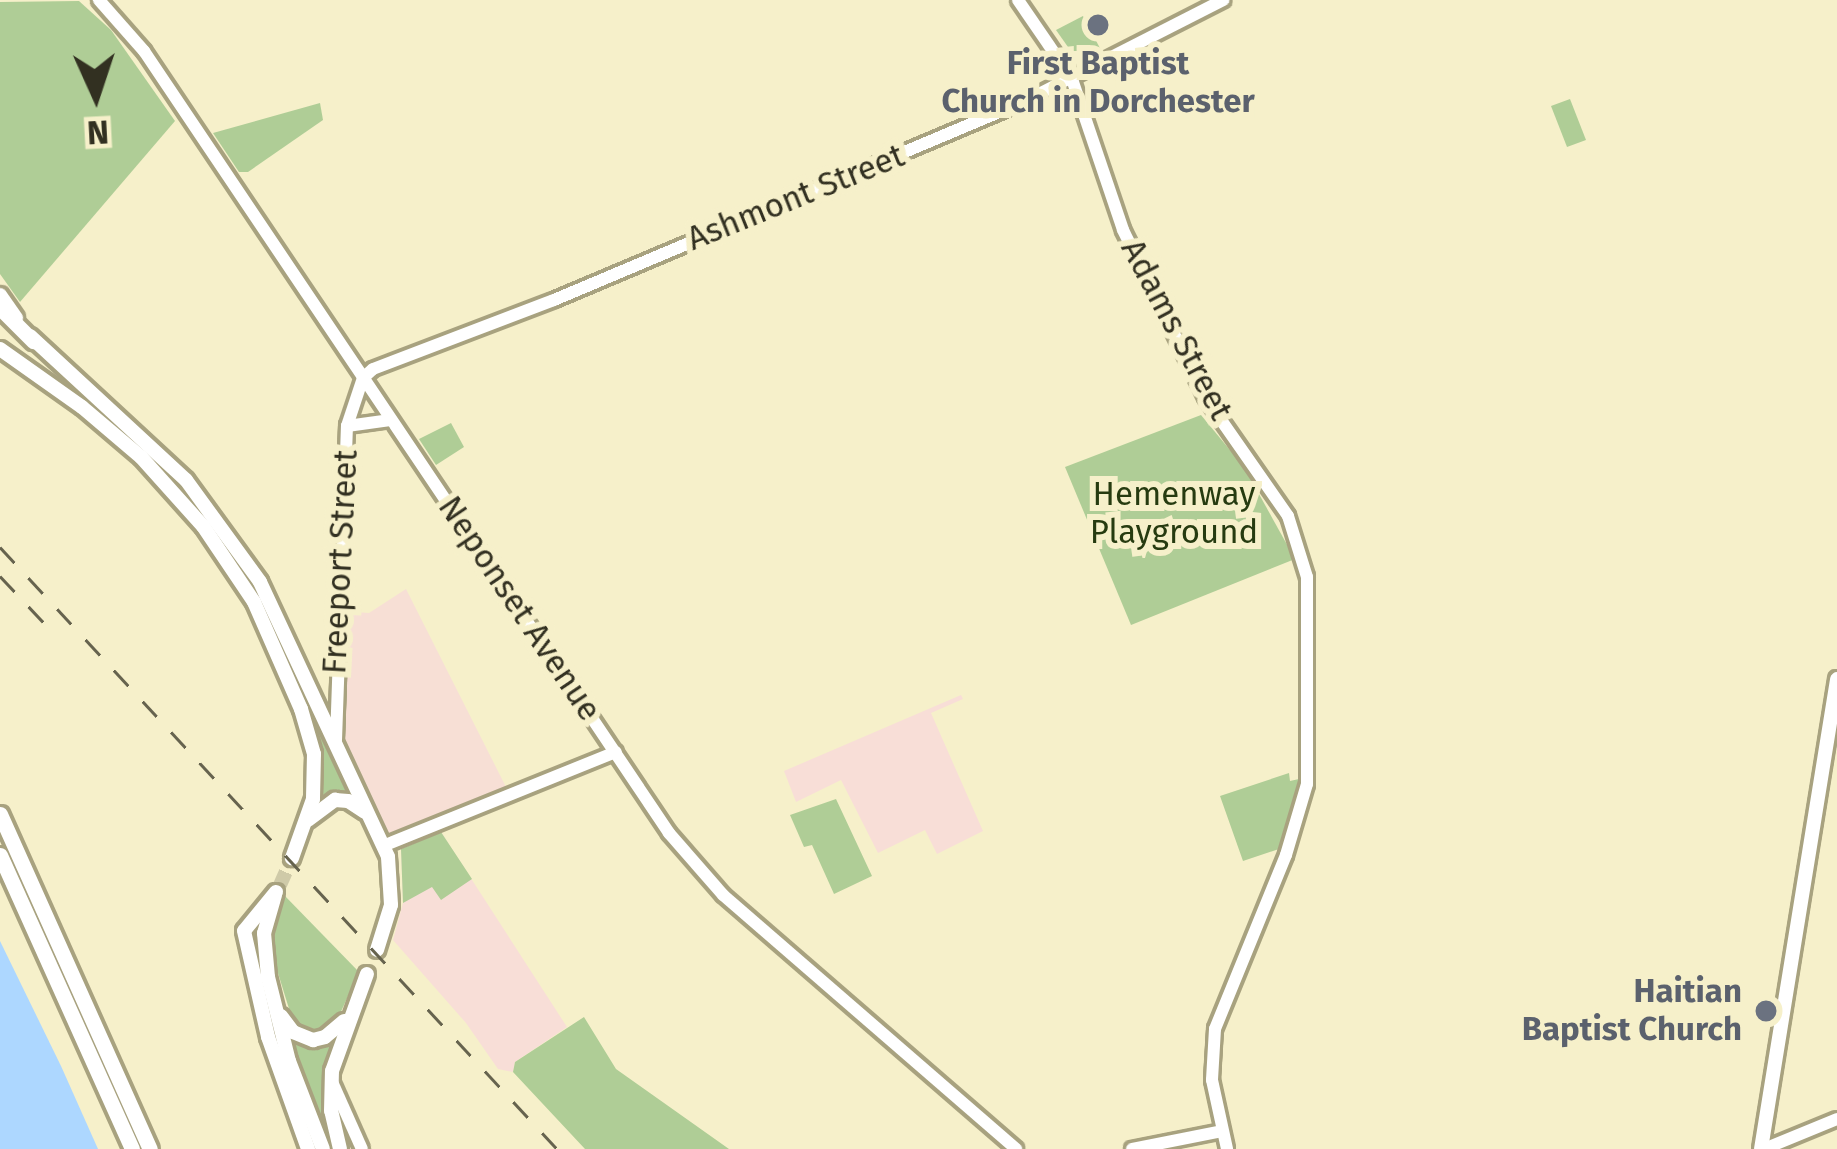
<!DOCTYPE html>
<style>
body{margin:0}
#map{position:relative;width:1837px;height:1149px;overflow:hidden;background:#f6f0ca;font-family:"Fira Sans",sans-serif}
div>[style]{position:absolute}
.commercial>*{inset:0;background:#f7dfd5}
.education>*{inset:0;background:#f8ded7}
.green>*{inset:0;background:#afcd96}
.water>*{inset:0;background:#add7ff}
.primary-tunnel>*{height:14px;margin-top:-7px;transform-origin:0;background:repeating-linear-gradient(90deg,#cfcaa8 0 14px,transparent 0 21px)}
.roads{filter:drop-shadow(3px 0 #a8a27f) drop-shadow(-3px 0 #a8a27f) drop-shadow(0 3px #a8a27f) drop-shadow(0 -3px #a8a27f)}
.secondary>*{height:12px;margin:-6px;padding:0 6px;transform-origin:6px;border-radius:6px;background:#fff}
.primary>*{height:14px;margin:-7px;padding:0 7px;transform-origin:7px;border-radius:7px;background:#fff}
.highway>*{height:15px;margin:-7.5px;padding:0 7.5px;transform-origin:7.5px;border-radius:7.5px;background:#fff}
.rail>*{height:3px;margin-top:-1.5px;transform-origin:0;background:repeating-linear-gradient(90deg,#66634e 0 21px,transparent 0 42px)}
.dots>*{width:33px;height:33px;translate:-50% -50%;box-sizing:border-box;border:6px solid #f6f0ca;border-radius:50%}
span{translate:-50% -50%;white-space:nowrap;text-align:center;line-height:1.15;-webkit-text-stroke:12px #f6f0ca;paint-order:stroke}
.worship-label{font-size:33px;color:#5b616d;font-weight:700}
.right{translate:-100% -50%;text-align:right}
.street-label{font-size:33px;color:#323021}
.park-label{font-size:33px;color:#263b10}
.north{position:absolute;left:36px;top:36px;width:120px;height:120px;-webkit-text-stroke:9px #f6f0ca;paint-order:stroke;rotate:177deg;font-size:33px;font-weight:700;line-height:48px;text-align:center;color:#323021}
.north::after{content:'';display:block;margin:auto;width:42px;height:54px;background:#323021;clip-path:polygon(50% 0,100% 100%,50% 72%,0 100%)}
</style>
<div id="map">
<div class="commercial">
<div style="clip-path:polygon(406px 589px,508px 791px,390px 840px,338px 735px,343px 611px,369px 613px)"></div>
</div>
<div class="education">
<div style="clip-path:polygon(961px 695px,963px 699px,931px 713px,983px 831px,937px 854px,925px 830px,878px 853px,841px 780px,796px 802px,784px 771px)"></div>
<div style="clip-path:polygon(441px 832px,567px 1027px,515px 1062px,513px 1072px,498px 1069px,466px 1023px,393px 940px,403px 903px,401px 849px)"></div>
</div>
<div class="green">
<div style="clip-path:polygon(79px 1px,111px 30px,175px 121px,20px 302px,0 274px,0 2px)"></div>
<div style="clip-path:polygon(1083px 16px,1102px 52px,1080px 64px,1056px 30px)"></div>
<div style="clip-path:polygon(1570px 99px,1586px 140px,1567px 147px,1551px 106px)"></div>
<div style="clip-path:polygon(320px 103px,323px 120px,248px 172px,239px 172px,213px 133px)"></div>
<div style="clip-path:polygon(1201px 415px,1244px 467px,1295px 559px,1131px 625px,1065px 467px)"></div>
<div style="clip-path:polygon(451px 423px,464px 447px,436px 465px,419px 439px)"></div>
<div style="clip-path:polygon(311px 711px,352px 794px,350px 796px,320px 796px,321px 754px)"></div>
<div style="clip-path:polygon(1289px 773px,1290px 781px,1299px 779px,1279px 849px,1243px 861px,1220px 796px)"></div>
<div style="clip-path:polygon(836px 799px,872px 876px,834px 894px,812px 845px,804px 847px,790px 815px)"></div>
<div style="clip-path:polygon(441px 832px,472px 879px,441px 900px,432px 887px,403px 903px,401px 849px)"></div>
<div style="clip-path:polygon(284px 895px,359px 972px,339px 1016px,318px 1035px,295px 1028px,273px 957px,272px 921px)"></div>
<div style="clip-path:polygon(584px 1017px,616px 1069px,729px 1149px,585px 1149px,513px 1072px,515px 1062px)"></div>
<div style="clip-path:polygon(290px 1038px,311px 1045px,333px 1040px,323px 1081px,331px 1149px)"></div>
</div>
<div class="water">
<div style="clip-path:polygon(0 941px,61px 1066px,98px 1149px,0 1149px)"></div>
</div>
<div class="primary-tunnel">
<div style="left:280px;top:885px;width:30px;rotate:-66deg"></div>
</div>
<div class="roads">
<div class="secondary">
<div style="left:99px;top:0;width:68px;rotate:48.6deg"></div>
<div style="left:144px;top:51px;width:942px;rotate:56.12deg"></div>
<div style="left:669px;top:833px;width:82px;rotate:48.9deg"></div>
<div style="left:723px;top:895px;width:388px;rotate:40.9deg"></div>
<div style="left:1018px;top:0;width:96px;rotate:55.6deg"></div>
<div style="left:1072px;top:79px;width:159px;rotate:71.3deg"></div>
<div style="left:1123px;top:230px;width:186px;rotate:63.8deg"></div>
<div style="left:1205px;top:397px;width:145px;rotate:55.1deg"></div>
<div style="left:1288px;top:516px;width:64px;rotate:72.7deg"></div>
<div style="left:1307px;top:577px;width:207px;rotate:90deg"></div>
<div style="left:1307px;top:784px;width:74px;rotate:106.5deg"></div>
<div style="left:1286px;top:855px;width:188px;rotate:112.2deg"></div>
<div style="left:1215px;top:1029px;width:51px;rotate:93.4deg"></div>
<div style="left:1212px;top:1080px;width:71px;rotate:77.7deg"></div>
<div style="left:363px;top:378px;width:13px;rotate:-42deg"></div>
<div style="left:373px;top:369px;width:194px;rotate:-20.9deg"></div>
<div style="left:554px;top:300px;width:509px;rotate:-22.89deg"></div>
<div style="left:1023px;top:102px;width:225px;rotate:-27deg"></div>
<div style="left:347px;top:426px;width:44px;rotate:-7.8deg"></div>
<div style="left:336px;top:740px;width:314px;rotate:-88deg"></div>
<div style="left:347px;top:426px;width:51px;rotate:-71.6deg"></div>
<div style="left:383px;top:846px;width:251px;rotate:-22deg"></div>
<div style="left:333px;top:1084px;width:71px;rotate:66deg"></div>
<div style="left:1132px;top:1149px;width:92px;rotate:-11.3deg"></div>
<div style="left:1764px;top:1149px;width:79px;rotate:-22.3deg"></div>
</div>
<div class="primary">
<div style="left:0;top:295px;width:28px;rotate:55deg"></div>
<div style="left:30px;top:336px;width:212px;rotate:42.7deg"></div>
<div style="left:186px;top:480px;width:126px;rotate:54deg"></div>
<div style="left:260px;top:582px;width:303px;rotate:65deg"></div>
<div style="left:388px;top:857px;width:48px;rotate:86.4deg"></div>
<div style="left:391px;top:905px;width:47px;rotate:107.3deg"></div>
<div style="left:0;top:349px;width:100px;rotate:35.3deg"></div>
<div style="left:82px;top:407px;width:77px;rotate:40.3deg"></div>
<div style="left:141px;top:457px;width:93px;rotate:48.1deg"></div>
<div style="left:203px;top:526px;width:92px;rotate:56.1deg"></div>
<div style="left:254px;top:602px;width:117px;rotate:66.3deg"></div>
<div style="left:301px;top:709px;width:47px;rotate:73.9deg"></div>
<div style="left:314px;top:754px;width:45px;rotate:91.3deg"></div>
<div style="left:313px;top:799px;width:63px;rotate:109.6deg"></div>
<div style="left:308px;top:820px;width:34px;rotate:-37deg"></div>
<div style="left:335px;top:800px;width:13px;rotate:4deg"></div>
<div style="left:348px;top:801px;width:20px;rotate:33deg"></div>
<div style="left:276px;top:892px;width:50px;rotate:129.4deg"></div>
<div style="left:244px;top:931px;width:109px;rotate:77.2deg"></div>
<div style="left:268px;top:1037px;width:119px;rotate:70.3deg"></div>
<div style="left:275px;top:895px;width:40px;rotate:106deg"></div>
<div style="left:264px;top:933px;width:44px;rotate:84.8deg"></div>
<div style="left:268px;top:977px;width:87px;rotate:76deg"></div>
<div style="left:289px;top:1061px;width:94px;rotate:68.9deg"></div>
<div style="left:281px;top:1016px;width:20px;rotate:53deg"></div>
<div style="left:293px;top:1032px;width:22px;rotate:22deg"></div>
<div style="left:313px;top:1040px;width:12px;rotate:-14deg"></div>
<div style="left:325px;top:1037px;width:25px;rotate:-40deg"></div>
<div style="left:340px;top:1149px;width:39px;rotate:-103deg"></div>
<div style="left:331px;top:1111px;width:40px;rotate:-88.6deg"></div>
<div style="left:332px;top:1071px;width:103px;rotate:-70.2deg"></div>
<div style="left:1761px;top:1149px;width:476px;rotate:-80.8deg"></div>
</div>
<div class="highway">
<div style="left:0;top:308px;width:47px;rotate:45deg"></div>
<div style="left:0;top:814px;width:367px;rotate:65.9deg"></div>
<div style="left:0;top:855px;width:322px;rotate:65.8deg"></div>
</div>
</div>
<div class="rail">
<div style="left:0;top:547px;width:820px;rotate:47.22deg"></div>
<div style="left:0;top:576px;width:66px;rotate:46.8deg"></div>
</div>
<div class="dots">
<div style="left:1098px;top:25px;background:#6b7280"></div>
<div style="left:1766px;top:1011px;background:#6b7280"></div>
</div>
<div class="worship-label">
<span style="left:1098px;top:83px">First Baptist<br>Church in Dorchester</span>
<span class="right" style="left:1742px;top:1011px">Haitian<br>Baptist Church</span>
</div>
<div class="street-label">
<span style="left:796px;top:198px;rotate:-22deg">Ashmont Street</span>
<span style="left:1176px;top:330px;rotate:62deg">Adams Street</span>
<span style="left:341px;top:562px;rotate:-87deg">Freeport Street</span>
<span style="left:519px;top:609px;rotate:56deg">Neponset Avenue</span>
</div>
<div class="park-label">
<span style="left:1174px;top:514px">Hemenway<br>Playground</span>
</div>
<div class="north">N</div>
</div>
